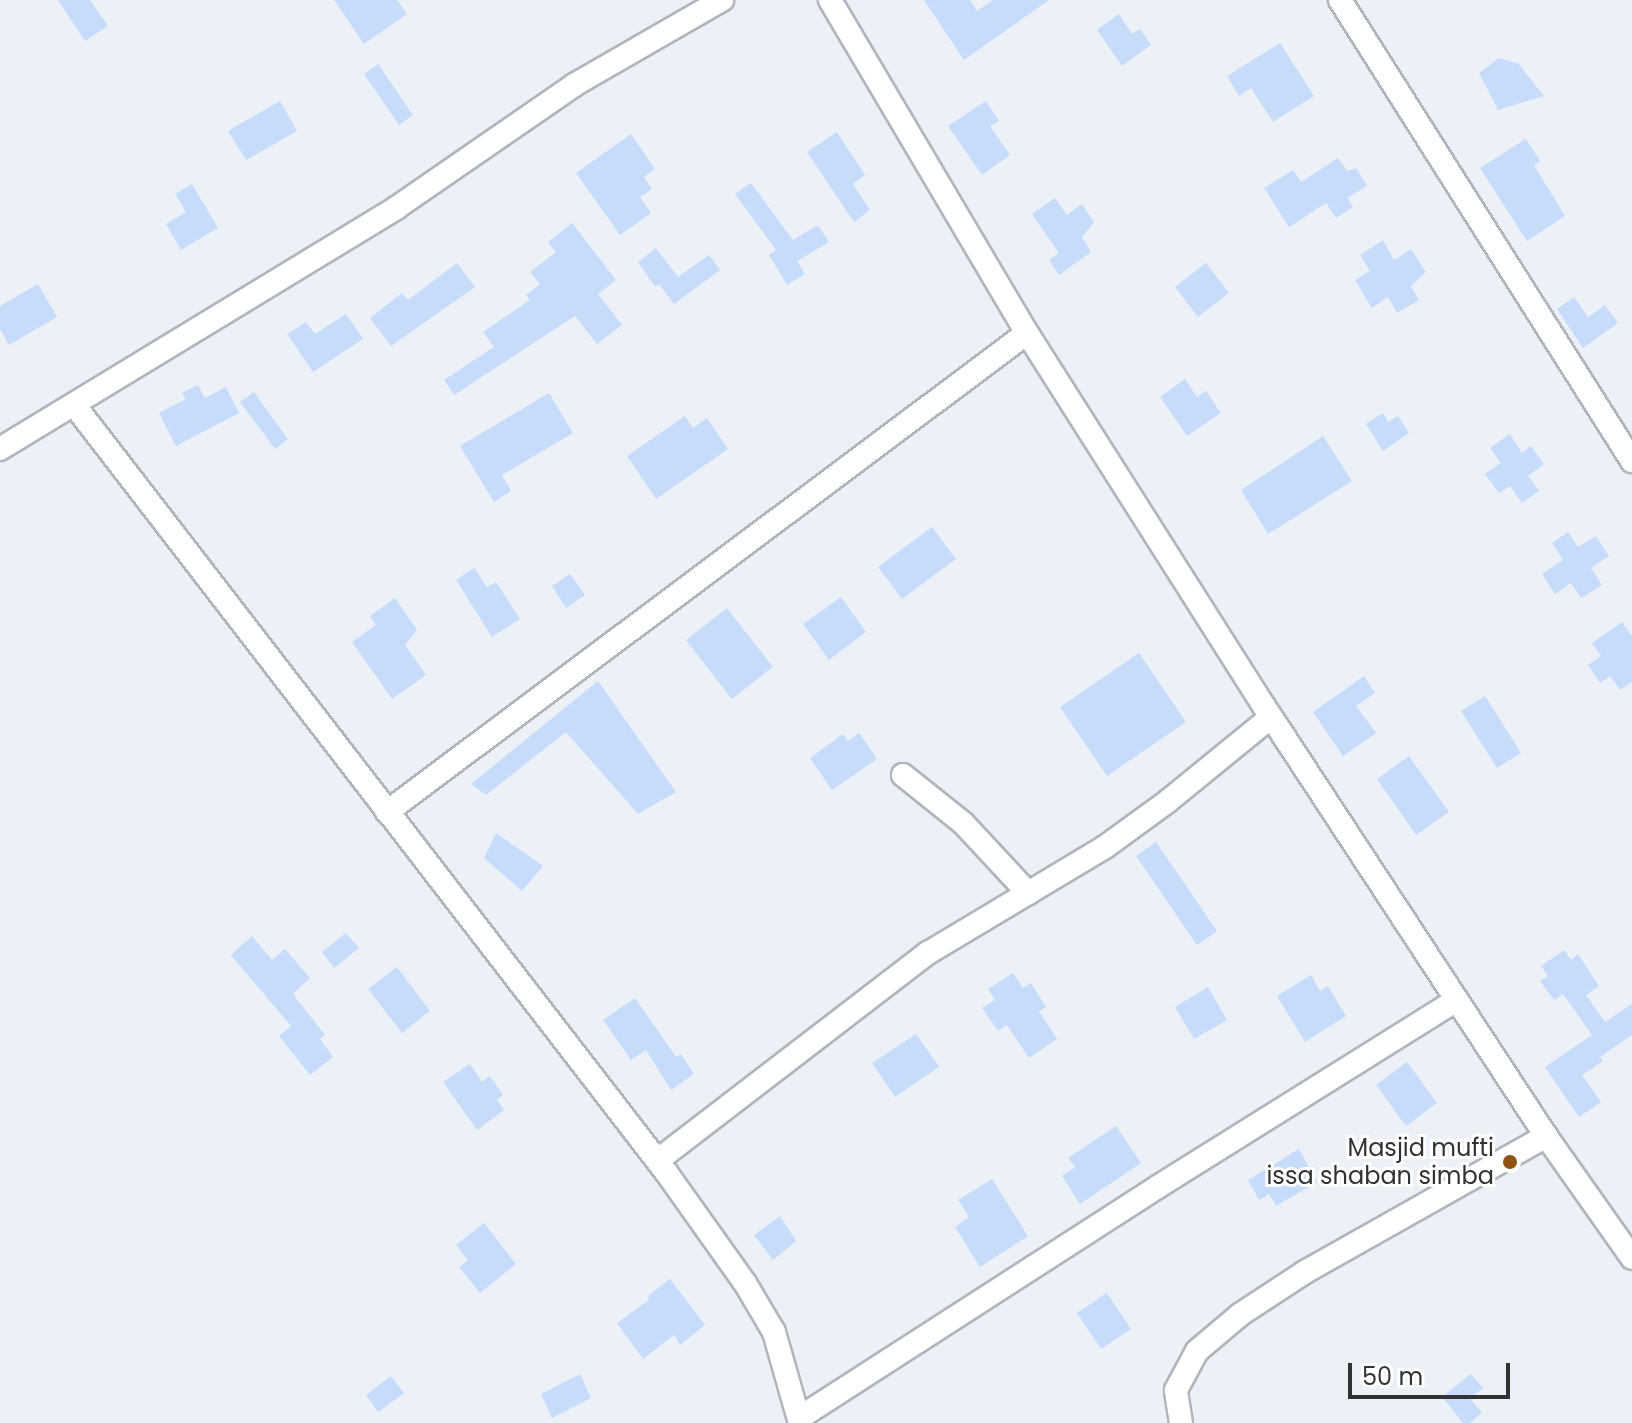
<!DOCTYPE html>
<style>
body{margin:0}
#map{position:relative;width:1632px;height:1423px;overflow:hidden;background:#ecf1f8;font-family:Poppins,sans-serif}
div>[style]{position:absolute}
.building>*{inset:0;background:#c6dcfa}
.roads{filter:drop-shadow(2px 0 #b1b5bc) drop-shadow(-2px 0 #b1b5bc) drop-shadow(0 2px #b1b5bc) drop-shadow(0 -2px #b1b5bc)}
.street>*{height:22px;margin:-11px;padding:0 11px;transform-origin:11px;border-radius:11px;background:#fff}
.dots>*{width:22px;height:22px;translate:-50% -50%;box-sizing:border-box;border:4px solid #fff;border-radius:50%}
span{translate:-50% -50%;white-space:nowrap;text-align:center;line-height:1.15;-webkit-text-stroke:6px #fff;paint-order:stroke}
.poi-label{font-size:24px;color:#303235}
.right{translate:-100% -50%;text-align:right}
.scale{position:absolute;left:1348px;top:1363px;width:162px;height:36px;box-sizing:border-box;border:4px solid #303235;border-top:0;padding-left:10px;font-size:24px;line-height:28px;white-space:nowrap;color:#303235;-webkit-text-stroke:6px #fff;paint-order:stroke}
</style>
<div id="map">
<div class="building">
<div style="clip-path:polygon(58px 0,90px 0,108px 26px,85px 41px)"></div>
<div style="clip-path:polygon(334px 0,397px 0,407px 14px,364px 44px)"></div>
<div style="clip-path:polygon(924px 0,970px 0,977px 11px,993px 0,1049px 0,964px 60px)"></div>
<div style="clip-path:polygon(1119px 14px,1132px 34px,1140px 29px,1151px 45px,1122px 66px,1097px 30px)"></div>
<div style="clip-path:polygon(1280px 43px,1314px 96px,1273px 122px,1251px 88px,1239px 96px,1227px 76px)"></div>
<div style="clip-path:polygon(1499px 58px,1519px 64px,1544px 96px,1498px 110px,1479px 73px)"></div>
<div style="clip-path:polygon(378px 64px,413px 115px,399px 125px,364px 74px)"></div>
<div style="clip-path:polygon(280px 101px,297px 131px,246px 160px,228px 131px)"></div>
<div style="clip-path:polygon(986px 101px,999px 121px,990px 126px,1010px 155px,982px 175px,948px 126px)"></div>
<div style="clip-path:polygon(837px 132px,865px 175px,853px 184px,870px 210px,854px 222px,807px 152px)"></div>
<div style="clip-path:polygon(631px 134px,655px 169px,644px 177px,652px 189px,640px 197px,651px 213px,620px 235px,576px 173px)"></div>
<div style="clip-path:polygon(1526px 139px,1540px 161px,1534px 165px,1565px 216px,1527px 241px,1480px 168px)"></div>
<div style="clip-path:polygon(1338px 158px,1347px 171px,1356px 168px,1367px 186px,1347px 198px,1353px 207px,1336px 218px,1326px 203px,1289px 227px,1264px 188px,1293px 170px,1301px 182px)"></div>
<div style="clip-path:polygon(751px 183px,793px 240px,818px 225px,829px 242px,797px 261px,805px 274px,787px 285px,769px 255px,776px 250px,735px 194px)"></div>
<div style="clip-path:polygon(192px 184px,218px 228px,181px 250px,166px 224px,186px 212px,175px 194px)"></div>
<div style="clip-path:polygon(1055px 198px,1067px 215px,1082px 204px,1094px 222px,1082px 237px,1091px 252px,1059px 275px,1049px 260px,1059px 253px,1032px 214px)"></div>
<div style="clip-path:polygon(572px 223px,616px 280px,598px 294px,622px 325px,597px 344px,575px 316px,454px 395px,444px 380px,494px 347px,483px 332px,530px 300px,526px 295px,540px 284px,530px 272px,556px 252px,548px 242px)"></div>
<div style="clip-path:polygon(1383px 240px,1394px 260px,1411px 249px,1426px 272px,1411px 286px,1419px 300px,1397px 313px,1388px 297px,1372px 308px,1355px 280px,1370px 271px,1360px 255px)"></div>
<div style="clip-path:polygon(656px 248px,678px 277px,709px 255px,720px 270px,674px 304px,659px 284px,655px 287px,638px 262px)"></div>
<div style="clip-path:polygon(457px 263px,475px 287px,391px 346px,370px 318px,402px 293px,408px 300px)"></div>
<div style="clip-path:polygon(1206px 263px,1229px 293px,1198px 317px,1175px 287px)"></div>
<div style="clip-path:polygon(38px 284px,57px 317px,9px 345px,0 329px,0 306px)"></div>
<div style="clip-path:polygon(1574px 297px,1588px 317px,1605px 305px,1618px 323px,1583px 348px,1557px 309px)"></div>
<div style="clip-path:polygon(346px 314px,363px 339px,313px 372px,287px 334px,306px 322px,315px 334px)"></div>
<div style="clip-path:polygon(1185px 379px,1197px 397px,1206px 391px,1221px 413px,1187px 436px,1160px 397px)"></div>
<div style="clip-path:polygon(198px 385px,205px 398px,226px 387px,239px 413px,176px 446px,159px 413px,186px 399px,182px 393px)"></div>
<div style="clip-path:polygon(254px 392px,288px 439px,275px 449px,240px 402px)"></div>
<div style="clip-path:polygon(549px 393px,573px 433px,502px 475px,511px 491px,494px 502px,460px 446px)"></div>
<div style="clip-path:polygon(1383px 413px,1388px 422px,1398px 416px,1409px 433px,1383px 451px,1366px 424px)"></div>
<div style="clip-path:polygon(685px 416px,693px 428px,707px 418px,728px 449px,656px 499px,627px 456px)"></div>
<div style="clip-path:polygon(1510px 434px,1522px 453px,1531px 446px,1544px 464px,1528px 476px,1539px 491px,1522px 503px,1510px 486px,1499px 493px,1485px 474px,1501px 463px,1490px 448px)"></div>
<div style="clip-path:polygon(1323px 436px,1352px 481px,1268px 534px,1241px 490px)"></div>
<div style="clip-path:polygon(932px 527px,956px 559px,902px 599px,878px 567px)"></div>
<div style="clip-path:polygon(1568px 532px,1578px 547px,1596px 536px,1609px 556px,1591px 568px,1602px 585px,1581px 598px,1571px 583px,1555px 594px,1542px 574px,1563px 560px,1552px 543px)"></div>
<div style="clip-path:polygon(474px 568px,487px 587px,496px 582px,520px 619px,492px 637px,456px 580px)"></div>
<div style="clip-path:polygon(570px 574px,585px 595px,566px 608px,552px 586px)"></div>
<div style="clip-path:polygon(841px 597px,866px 632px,829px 660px,803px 624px)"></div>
<div style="clip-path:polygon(395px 598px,417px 630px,405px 645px,426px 675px,392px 699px,352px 642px,376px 625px,370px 616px)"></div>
<div style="clip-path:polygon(727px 608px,773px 667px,732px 699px,686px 640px)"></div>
<div style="clip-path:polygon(1622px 622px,1632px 636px,1632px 682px,1620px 690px,1610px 676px,1600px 683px,1588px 665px,1601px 656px,1592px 643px)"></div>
<div style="clip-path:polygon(1139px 653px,1186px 722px,1107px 776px,1060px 707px)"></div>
<div style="clip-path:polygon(1364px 676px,1375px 693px,1356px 706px,1376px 733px,1343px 756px,1313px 712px)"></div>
<div style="clip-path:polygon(598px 681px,676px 792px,638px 814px,566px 732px,486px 795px,471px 784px)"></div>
<div style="clip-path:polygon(1485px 696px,1521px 753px,1497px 768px,1461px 711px)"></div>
<div style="clip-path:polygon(859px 733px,877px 759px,832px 790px,810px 758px,843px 734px,848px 741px)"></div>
<div style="clip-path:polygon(1409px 756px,1449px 812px,1416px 835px,1377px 779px)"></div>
<div style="clip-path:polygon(496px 833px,543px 866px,522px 891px,484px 858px)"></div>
<div style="clip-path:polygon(1156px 842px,1217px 931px,1197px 945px,1136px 856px)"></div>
<div style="clip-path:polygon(346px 933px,359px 948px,334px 968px,322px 952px)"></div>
<div style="clip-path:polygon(252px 936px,272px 960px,285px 949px,310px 978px,293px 994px,325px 1035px,320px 1039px,333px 1057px,310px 1075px,279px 1036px,291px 1026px,231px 955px)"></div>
<div style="clip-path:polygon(1564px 950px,1571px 960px,1578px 954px,1599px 986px,1586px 995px,1605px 1022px,1632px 1004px,1632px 1035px,1600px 1057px,1603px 1061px,1582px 1075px,1601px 1102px,1579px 1117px,1545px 1067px,1592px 1035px,1563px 994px,1554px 1000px,1540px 981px,1548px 976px,1541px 966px)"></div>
<div style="clip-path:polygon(397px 967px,430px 1011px,402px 1033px,368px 989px)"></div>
<div style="clip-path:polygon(1013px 973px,1023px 988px,1031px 983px,1046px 1007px,1039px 1011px,1057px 1039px,1029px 1058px,1007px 1025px,998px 1031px,982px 1008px,995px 1000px,988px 989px)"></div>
<div style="clip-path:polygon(1311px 975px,1320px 991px,1328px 986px,1346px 1016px,1305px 1042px,1277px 996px)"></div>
<div style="clip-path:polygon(1208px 987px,1227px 1020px,1194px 1039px,1175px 1007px)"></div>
<div style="clip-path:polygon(635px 998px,676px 1057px,681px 1054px,694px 1074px,671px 1090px,646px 1050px,631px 1060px,603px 1020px)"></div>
<div style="clip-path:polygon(916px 1034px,939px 1067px,895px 1097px,872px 1063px)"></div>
<div style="clip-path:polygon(1407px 1062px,1437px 1103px,1406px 1126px,1376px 1085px)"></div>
<div style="clip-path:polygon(470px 1064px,482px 1082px,490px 1076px,503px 1095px,497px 1100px,504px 1110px,477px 1130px,443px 1082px)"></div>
<div style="clip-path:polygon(1116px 1126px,1141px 1163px,1080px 1204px,1062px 1176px,1075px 1167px,1068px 1158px)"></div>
<div style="clip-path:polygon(1299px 1149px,1317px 1182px,1276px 1206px,1269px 1194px,1259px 1200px,1248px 1180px)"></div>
<div style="clip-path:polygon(992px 1179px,1028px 1236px,980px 1267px,955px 1227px,969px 1217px,958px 1200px)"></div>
<div style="clip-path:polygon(780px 1216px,796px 1241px,773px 1260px,754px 1235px)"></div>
<div style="clip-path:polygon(484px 1223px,516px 1264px,480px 1293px,459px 1267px,468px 1260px,456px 1245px)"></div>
<div style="clip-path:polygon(670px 1279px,705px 1325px,680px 1345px,674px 1335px,643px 1359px,617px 1323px,649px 1300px,648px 1296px)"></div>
<div style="clip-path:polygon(1107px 1293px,1131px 1329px,1101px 1349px,1077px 1313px)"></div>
<div style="clip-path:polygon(580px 1374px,591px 1398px,552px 1418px,541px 1394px)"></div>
<div style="clip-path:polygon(1471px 1374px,1483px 1388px,1470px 1398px,1482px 1413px,1470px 1423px,1463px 1423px,1442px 1397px)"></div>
<div style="clip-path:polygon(391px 1376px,404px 1393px,378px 1412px,366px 1395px)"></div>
</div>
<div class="roads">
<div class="street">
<div style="left:830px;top:0;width:387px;rotate:59.4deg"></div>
<div style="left:1027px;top:333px;width:442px;rotate:57.6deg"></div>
<div style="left:1264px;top:706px;width:514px;rotate:56.74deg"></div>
<div style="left:1546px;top:1136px;width:149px;rotate:54.8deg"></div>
<div style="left:1340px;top:0;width:546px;rotate:57.65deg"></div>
<div style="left:75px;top:406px;width:967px;rotate:52.35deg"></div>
<div style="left:666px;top:1172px;width:136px;rotate:54.6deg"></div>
<div style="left:745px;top:1283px;width:57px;rotate:59.4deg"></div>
<div style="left:774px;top:1332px;width:95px;rotate:74.1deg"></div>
<div style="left:0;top:449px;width:464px;rotate:-31.3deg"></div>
<div style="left:396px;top:208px;width:216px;rotate:-34.6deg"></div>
<div style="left:574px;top:85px;width:171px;rotate:-29.9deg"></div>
<div style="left:903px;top:775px;width:77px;rotate:38.7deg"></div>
<div style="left:963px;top:823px;width:96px;rotate:47.1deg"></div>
<div style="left:387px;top:812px;width:799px;rotate:-36.81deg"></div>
<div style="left:658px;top:1160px;width:340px;rotate:-37.5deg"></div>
<div style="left:928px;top:953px;width:206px;rotate:-30.9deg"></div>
<div style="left:1105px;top:847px;width:78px;rotate:-36.1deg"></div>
<div style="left:1168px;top:801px;width:133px;rotate:-39.2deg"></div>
<div style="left:799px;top:1418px;width:428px;rotate:-32.8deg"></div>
<div style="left:1159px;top:1186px;width:351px;rotate:-32deg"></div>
<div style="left:1181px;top:1423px;width:33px;rotate:-99deg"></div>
<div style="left:1176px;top:1390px;width:44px;rotate:-61.7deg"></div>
<div style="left:1197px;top:1351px;width:57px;rotate:-40.1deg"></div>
<div style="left:1241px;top:1314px;width:77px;rotate:-33.3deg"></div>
<div style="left:1305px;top:1272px;width:277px;rotate:-29.4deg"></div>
</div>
</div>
<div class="dots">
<div style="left:1510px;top:1162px;background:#8e5311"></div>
</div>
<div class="poi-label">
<span class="right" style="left:1494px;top:1162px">Masjid mufti<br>issa shaban simba</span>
</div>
<div class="scale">50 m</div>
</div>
